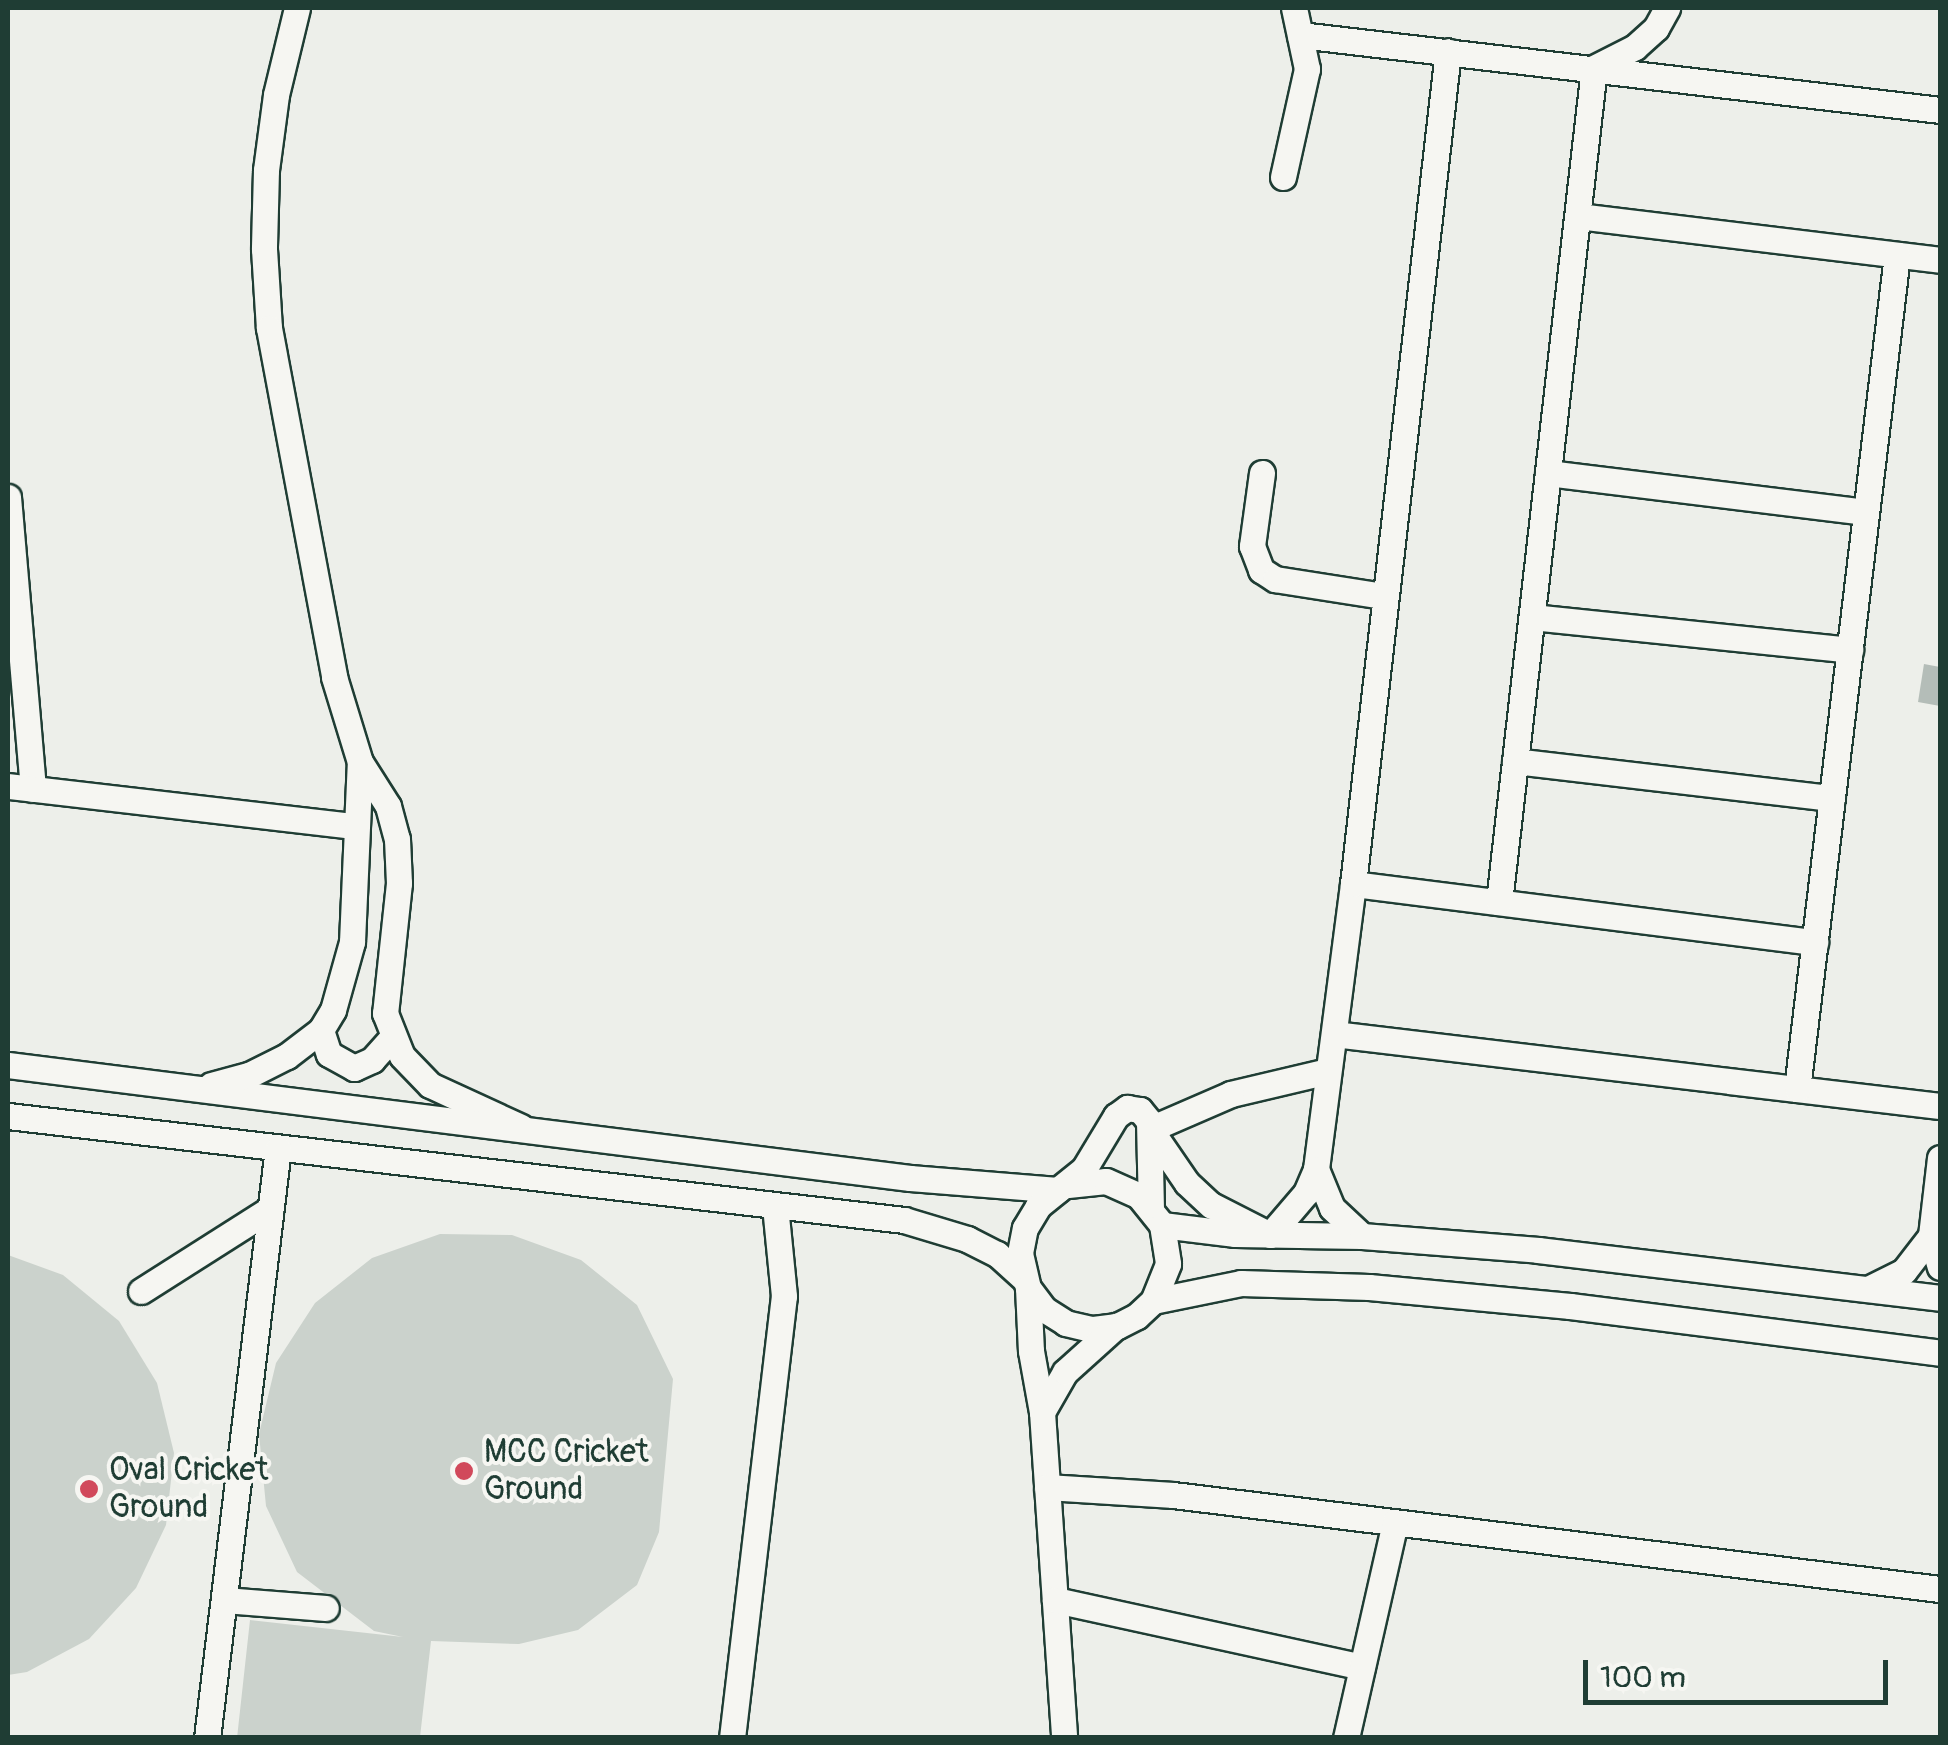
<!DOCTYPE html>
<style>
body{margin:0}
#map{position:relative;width:1948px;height:1745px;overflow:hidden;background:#edefea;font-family:Pangolin,sans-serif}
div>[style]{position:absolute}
.green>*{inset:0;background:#cbd2cc}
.building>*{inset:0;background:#b4bdb8}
.roads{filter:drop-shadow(2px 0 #1f3d34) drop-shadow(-2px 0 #1f3d34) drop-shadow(0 2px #1f3d34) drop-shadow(0 -2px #1f3d34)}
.minor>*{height:25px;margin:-12.5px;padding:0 12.5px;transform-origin:12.5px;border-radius:12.5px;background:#f6f6f2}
.dots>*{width:28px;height:28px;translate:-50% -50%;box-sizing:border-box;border:5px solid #f6f6f2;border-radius:50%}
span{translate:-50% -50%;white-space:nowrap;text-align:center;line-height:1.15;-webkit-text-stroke:8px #f6f6f2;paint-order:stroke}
.poi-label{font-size:32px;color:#1f3d34}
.left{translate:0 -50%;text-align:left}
.frame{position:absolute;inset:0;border:10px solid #1f3d34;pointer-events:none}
.scale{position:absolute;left:1583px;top:1660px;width:305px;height:45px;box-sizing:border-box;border:5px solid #1f3d34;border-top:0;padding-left:12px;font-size:30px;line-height:35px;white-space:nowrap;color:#1f3d34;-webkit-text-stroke:8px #f6f6f2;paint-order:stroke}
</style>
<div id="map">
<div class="green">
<div style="clip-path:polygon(440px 1234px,512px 1235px,581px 1260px,637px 1305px,673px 1379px,659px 1532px,637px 1585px,578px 1630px,519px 1644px,431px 1641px,420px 1737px,237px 1738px,250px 1620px,403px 1637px,374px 1631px,297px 1572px,266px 1506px,259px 1434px,276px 1363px,315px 1303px,372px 1258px)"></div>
<div style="clip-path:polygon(8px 1255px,63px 1275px,119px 1321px,157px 1383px,174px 1453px,166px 1525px,136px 1588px,89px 1639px,27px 1672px,8px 1675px)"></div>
</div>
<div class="building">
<div style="clip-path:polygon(1924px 664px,1940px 667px,1940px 706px,1918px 702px)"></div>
</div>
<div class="roads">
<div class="minor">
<div style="left:297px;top:8px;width:89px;rotate:103.6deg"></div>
<div style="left:276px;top:95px;width:76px;rotate:97.6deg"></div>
<div style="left:266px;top:170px;width:79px;rotate:91.5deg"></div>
<div style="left:264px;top:249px;width:79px;rotate:86.4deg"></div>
<div style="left:269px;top:328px;width:355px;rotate:79.4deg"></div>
<div style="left:334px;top:677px;width:89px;rotate:73deg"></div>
<div style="left:360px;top:762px;width:52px;rotate:57.5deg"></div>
<div style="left:388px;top:806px;width:34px;rotate:75deg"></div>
<div style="left:397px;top:839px;width:44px;rotate:87.4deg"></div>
<div style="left:399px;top:883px;width:131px;rotate:96.1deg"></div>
<div style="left:385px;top:1013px;width:46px;rotate:68.4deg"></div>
<div style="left:402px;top:1056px;width:40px;rotate:46deg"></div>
<div style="left:430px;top:1085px;width:100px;rotate:24.8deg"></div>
<div style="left:1300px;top:35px;width:644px;rotate:6.68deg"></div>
<div style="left:1283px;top:177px;width:111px;rotate:-77.5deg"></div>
<div style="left:1307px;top:69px;width:62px;rotate:-102deg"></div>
<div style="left:1578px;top:216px;width:365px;rotate:6.9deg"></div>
<div style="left:1262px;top:473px;width:74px;rotate:97.8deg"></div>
<div style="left:1252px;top:546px;width:26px;rotate:69deg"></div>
<div style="left:1261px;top:570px;width:17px;rotate:33deg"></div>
<div style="left:1275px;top:579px;width:109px;rotate:8.9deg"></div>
<div style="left:1548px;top:473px;width:320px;rotate:7deg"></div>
<div style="left:8px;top:497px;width:293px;rotate:85.1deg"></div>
<div style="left:1532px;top:617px;width:320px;rotate:5.9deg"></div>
<div style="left:1515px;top:761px;width:319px;rotate:6.7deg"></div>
<div style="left:8px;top:786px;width:349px;rotate:6.6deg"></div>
<div style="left:1353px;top:884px;width:466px;rotate:7.2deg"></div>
<div style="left:1499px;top:902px;width:839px;rotate:-83.5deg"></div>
<div style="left:1594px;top:68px;width:46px;rotate:-27.1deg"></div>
<div style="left:1635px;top:47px;width:28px;rotate:-42deg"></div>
<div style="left:1656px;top:28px;width:23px;rotate:-61deg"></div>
<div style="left:321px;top:1030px;width:25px;rotate:72deg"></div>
<div style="left:329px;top:1054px;width:29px;rotate:29deg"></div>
<div style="left:354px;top:1068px;width:20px;rotate:-24deg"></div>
<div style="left:372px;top:1060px;width:30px;rotate:-48deg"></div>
<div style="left:1334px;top:1034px;width:610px;rotate:6.78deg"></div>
<div style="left:8px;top:1065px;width:909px;rotate:7.14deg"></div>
<div style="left:910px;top:1178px;width:148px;rotate:4.6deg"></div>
<div style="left:1328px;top:1071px;width:100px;rotate:166.7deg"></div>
<div style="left:1231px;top:1094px;width:88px;rotate:156.6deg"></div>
<div style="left:1150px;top:1129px;width:65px;rotate:55.6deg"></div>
<div style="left:1187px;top:1183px;width:33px;rotate:43deg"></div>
<div style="left:1211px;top:1205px;width:66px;rotate:27deg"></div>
<div style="left:1270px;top:1235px;width:55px;rotate:-49.4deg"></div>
<div style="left:1306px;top:1193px;width:26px;rotate:-67deg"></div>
<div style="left:1316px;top:1169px;width:287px;rotate:-82.6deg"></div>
<div style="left:1353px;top:884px;width:838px;rotate:-83.49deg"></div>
<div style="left:211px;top:1085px;width:39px;rotate:-15deg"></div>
<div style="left:249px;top:1075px;width:42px;rotate:-26.6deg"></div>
<div style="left:287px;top:1056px;width:43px;rotate:-37.4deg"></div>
<div style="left:321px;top:1030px;width:23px;rotate:-59deg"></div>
<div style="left:333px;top:1010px;width:71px;rotate:-74.4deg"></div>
<div style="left:352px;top:942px;width:180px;rotate:-87.5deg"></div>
<div style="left:1797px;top:1089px;width:840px;rotate:-83.16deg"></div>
<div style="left:8px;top:1116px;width:902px;rotate:6.62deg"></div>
<div style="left:904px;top:1220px;width:66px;rotate:16.8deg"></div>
<div style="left:967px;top:1239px;width:34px;rotate:27deg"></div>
<div style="left:997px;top:1254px;width:36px;rotate:42deg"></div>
<div style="left:1940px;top:1158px;width:79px;rotate:96.6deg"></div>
<div style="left:1931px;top:1236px;width:32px;rotate:74deg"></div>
<div style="left:1316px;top:1169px;width:42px;rotate:67.7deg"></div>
<div style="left:1332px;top:1208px;width:41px;rotate:43deg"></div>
<div style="left:1068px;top:1185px;width:38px;rotate:-6deg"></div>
<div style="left:1106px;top:1181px;width:35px;rotate:24deg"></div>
<div style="left:1138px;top:1195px;width:38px;rotate:51deg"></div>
<div style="left:1162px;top:1225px;width:39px;rotate:81deg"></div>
<div style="left:1168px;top:1264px;width:40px;rotate:112deg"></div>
<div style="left:1153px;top:1301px;width:22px;rotate:137deg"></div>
<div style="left:1137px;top:1316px;width:22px;rotate:153deg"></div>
<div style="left:1117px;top:1326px;width:26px;rotate:173deg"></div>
<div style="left:1091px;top:1329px;width:26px;rotate:-167deg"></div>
<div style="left:1066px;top:1323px;width:26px;rotate:-148deg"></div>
<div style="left:1044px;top:1309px;width:26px;rotate:-127deg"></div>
<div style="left:1028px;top:1288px;width:36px;rotate:-103deg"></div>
<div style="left:1020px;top:1253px;width:25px;rotate:-79deg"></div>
<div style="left:1025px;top:1228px;width:26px;rotate:-59deg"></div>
<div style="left:1038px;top:1206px;width:59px;rotate:-38.8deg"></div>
<div style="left:1084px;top:1169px;width:62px;rotate:-58.9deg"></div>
<div style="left:1116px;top:1116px;width:14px;rotate:-36deg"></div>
<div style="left:1127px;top:1108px;width:13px;rotate:9deg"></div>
<div style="left:1140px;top:1110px;width:14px;rotate:51deg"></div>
<div style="left:1149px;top:1121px;width:86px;rotate:88.7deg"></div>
<div style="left:1162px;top:1225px;width:74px;rotate:7deg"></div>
<div style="left:1235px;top:1234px;width:127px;rotate:0.9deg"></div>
<div style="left:1362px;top:1236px;width:177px;rotate:4.5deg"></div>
<div style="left:1538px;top:1250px;width:405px;rotate:6.8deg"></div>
<div style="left:1028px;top:1288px;width:63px;rotate:87.3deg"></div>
<div style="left:1031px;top:1351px;width:62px;rotate:79.8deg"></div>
<div style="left:1042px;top:1412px;width:327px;rotate:86.1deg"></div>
<div style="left:1868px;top:1289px;width:40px;rotate:-26.6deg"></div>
<div style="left:1904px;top:1271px;width:44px;rotate:-52.4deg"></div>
<div style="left:141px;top:1291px;width:153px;rotate:-32.4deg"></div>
<div style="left:1153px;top:1301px;width:90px;rotate:-11.6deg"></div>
<div style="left:1241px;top:1283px;width:128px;rotate:1.8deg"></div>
<div style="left:1369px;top:1287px;width:202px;rotate:5.4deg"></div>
<div style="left:1570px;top:1306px;width:373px;rotate:7.2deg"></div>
<div style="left:1042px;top:1412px;width:46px;rotate:-60.1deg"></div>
<div style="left:1065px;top:1372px;width:69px;rotate:-42deg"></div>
<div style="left:1047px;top:1487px;width:126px;rotate:3.6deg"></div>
<div style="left:1173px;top:1495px;width:773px;rotate:6.99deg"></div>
<div style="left:224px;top:1600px;width:102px;rotate:4.5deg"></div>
<div style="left:1055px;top:1600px;width:314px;rotate:12.3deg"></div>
<div style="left:207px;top:1738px;width:594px;rotate:-83.14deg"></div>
<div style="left:732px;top:1738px;width:445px;rotate:-83.3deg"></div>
<div style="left:784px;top:1296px;width:90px;rotate:-95.7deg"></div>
<div style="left:1346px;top:1738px;width:221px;rotate:-77.2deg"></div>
</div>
</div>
<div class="dots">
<div style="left:464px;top:1471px;background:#d1495b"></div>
<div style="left:89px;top:1489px;background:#d1495b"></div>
</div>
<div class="poi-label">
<span class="left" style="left:484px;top:1471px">MCC Cricket<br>Ground</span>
<span class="left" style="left:109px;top:1489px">Oval Cricket<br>Ground</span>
</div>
<div class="frame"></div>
<div class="scale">100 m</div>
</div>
